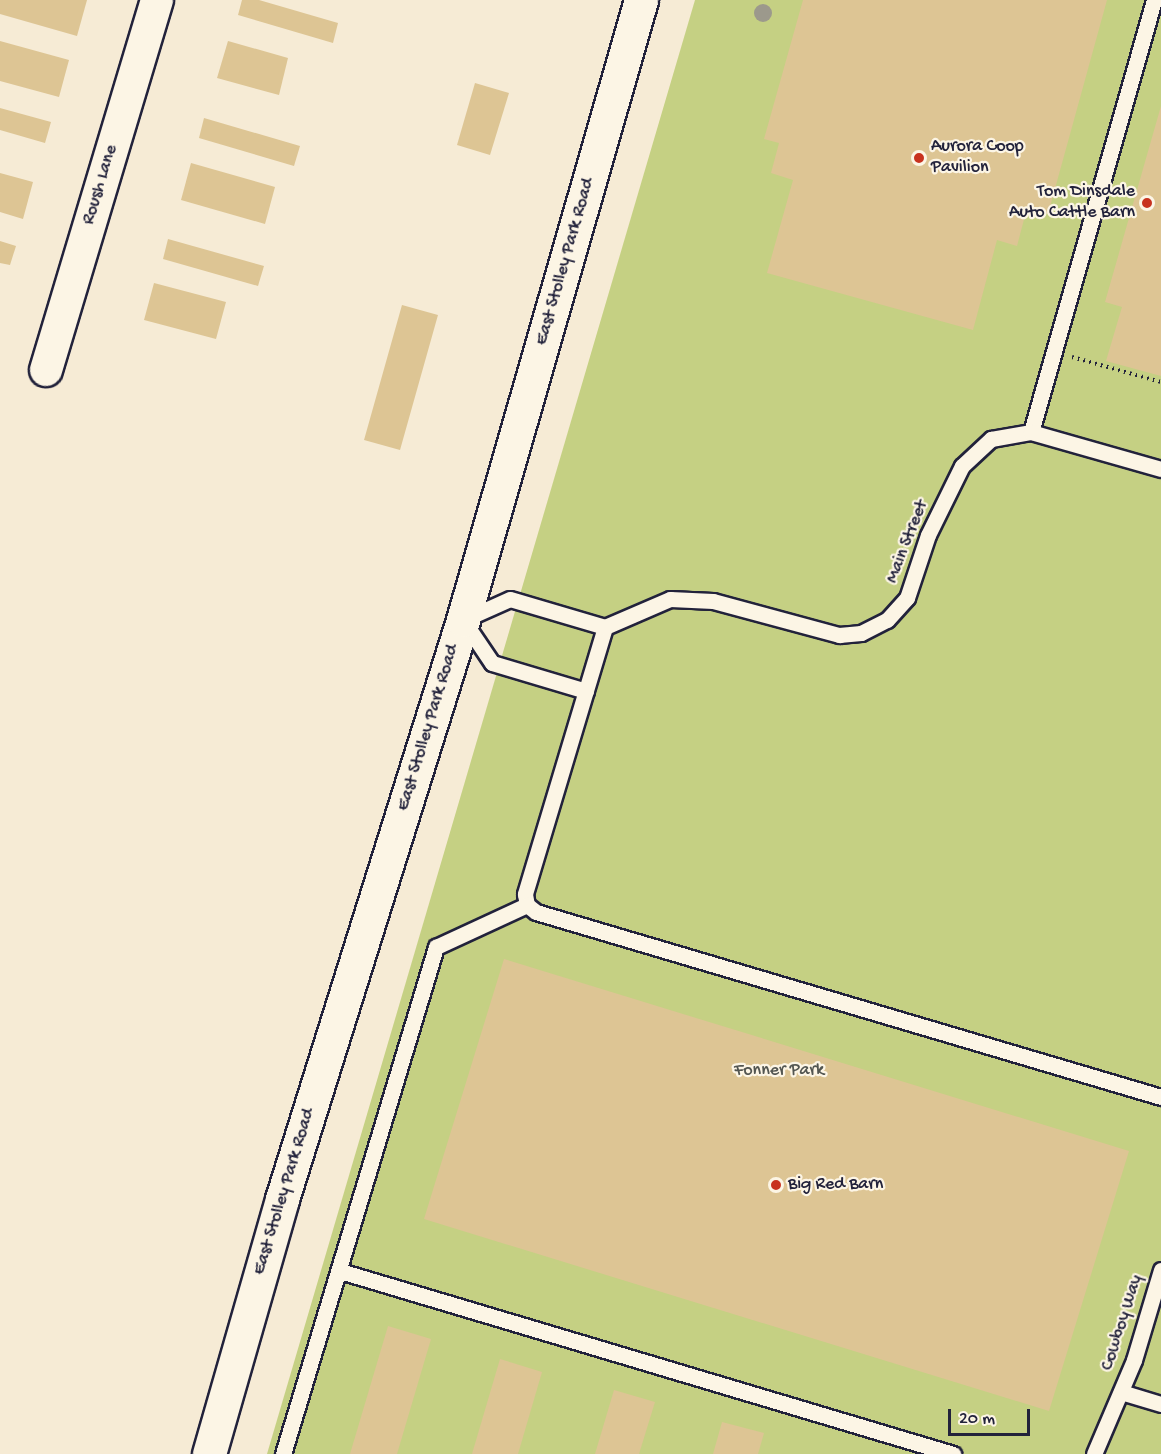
<!DOCTYPE html>
<style>
body{margin:0}
#map{position:relative;width:1161px;height:1454px;overflow:hidden;background:#f6ebd5;font-family:"Gochi Hand",sans-serif}
div>[style]{position:absolute}
.green>*{inset:0;background:#c5d083}
.building>*{inset:0;background:#ddc594}
.path>*{height:4px;margin-top:-2px;transform-origin:0;background:repeating-linear-gradient(90deg,#22223b 0 1.5px,transparent 0 6px)}
.roads{filter:drop-shadow(2px 0 #22223b) drop-shadow(-2px 0 #22223b) drop-shadow(0 2px #22223b) drop-shadow(0 -2px #22223b)}
.lane>*{height:15px;margin:-7.5px;padding:0 7.5px;transform-origin:7.5px;border-radius:7.5px;background:#fcf5e5}
.street>*{height:32px;margin:-16px;padding:0 16px;transform-origin:16px;border-radius:16px;background:#fcf5e5}
.secondary>*{height:33px;margin:-16.5px;padding:0 16.5px;transform-origin:16.5px;border-radius:16.5px;background:#fcf5e5}
.trees>*{width:18px;height:18px;margin:-9px;border-radius:50%;background:#9c998c}
.dots>*{width:16px;height:16px;translate:-50% -50%;box-sizing:border-box;border:3px solid #fcf5e5;border-radius:50%}
span{translate:-50% -50%;white-space:nowrap;text-align:center;line-height:1.15;-webkit-text-stroke:4.5px #fcf5e5;paint-order:stroke}
.poi-label{font-size:18px;color:#22223b}
.left{translate:0 -50%;text-align:left}
.right{translate:-100% -50%;text-align:right}
.street-label{font-size:18px;color:#22223b}
.park-label{font-size:18px;color:#535651}
.scale{position:absolute;left:948px;top:1409px;width:82px;height:27px;box-sizing:border-box;border:3px solid #22223b;border-top:0;padding-left:8px;font-size:18px;line-height:21px;white-space:nowrap;color:#22223b;-webkit-text-stroke:4px #fcf5e5;paint-order:stroke}
</style>
<div id="map">
<div class="green">
<div style="clip-path:polygon(695px 0,1161px 0,1161px 1454px,267px 1454px)"></div>
</div>
<div class="building">
<div style="clip-path:polygon(0 0,87px 0,77px 36px,0 14px)"></div>
<div style="clip-path:polygon(242px 0,259px 0,338px 23px,333px 43px,238px 15px)"></div>
<div style="clip-path:polygon(803px 0,1107px 0,1048px 214px,1027px 208px,1017px 246px,997px 240px,973px 330px,767px 273px,793px 180px,771px 173px,779px 143px,764px 139px)"></div>
<div style="clip-path:polygon(0 41px,69px 60px,59px 97px,0 81px)"></div>
<div style="clip-path:polygon(228px 41px,288px 58px,279px 95px,217px 78px)"></div>
<div style="clip-path:polygon(475px 83px,509px 93px,490px 155px,457px 145px)"></div>
<div style="clip-path:polygon(1161px 106px,1161px 376px,1106px 361px,1122px 307px,1105px 302px)"></div>
<div style="clip-path:polygon(0 108px,51px 122px,45px 143px,0 130px)"></div>
<div style="clip-path:polygon(204px 118px,300px 146px,294px 166px,199px 138px)"></div>
<div style="clip-path:polygon(191px 163px,275px 187px,265px 224px,181px 200px)"></div>
<div style="clip-path:polygon(0 173px,33px 182px,23px 219px,0 212px)"></div>
<div style="clip-path:polygon(168px 239px,264px 266px,258px 286px,163px 259px)"></div>
<div style="clip-path:polygon(0 241px,16px 246px,10px 265px,0 263px)"></div>
<div style="clip-path:polygon(154px 283px,226px 302px,216px 339px,144px 320px)"></div>
<div style="clip-path:polygon(402px 305px,438px 315px,400px 450px,364px 440px)"></div>
<div style="clip-path:polygon(504px 959px,1129px 1151px,1049px 1411px,424px 1219px)"></div>
<div style="clip-path:polygon(388px 1326px,431px 1339px,397px 1454px,350px 1454px)"></div>
<div style="clip-path:polygon(500px 1359px,542px 1372px,518px 1454px,472px 1454px)"></div>
<div style="clip-path:polygon(614px 1390px,655px 1402px,639px 1454px,595px 1454px)"></div>
<div style="clip-path:polygon(722px 1422px,764px 1433px,758px 1454px,713px 1454px)"></div>
</div>
<div class="path">
<div style="left:1072px;top:357px;width:92px;rotate:15.7deg"></div>
</div>
<div class="roads">
<div class="lane">
<div style="left:1031px;top:432px;width:449px;rotate:-74.1deg"></div>
<div style="left:605px;top:627px;width:279px;rotate:106.7deg"></div>
<div style="left:525px;top:894px;width:11px;rotate:80deg"></div>
<div style="left:527px;top:905px;width:11px;rotate:38deg"></div>
<div style="left:536px;top:912px;width:652px;rotate:16.49deg"></div>
<div style="left:605px;top:627px;width:71px;rotate:-23.3deg"></div>
<div style="left:670px;top:599px;width:43px;rotate:2.7deg"></div>
<div style="left:713px;top:601px;width:131px;rotate:15.1deg"></div>
<div style="left:839px;top:635px;width:22px;rotate:-5deg"></div>
<div style="left:861px;top:633px;width:29px;rotate:-27deg"></div>
<div style="left:887px;top:620px;width:30px;rotate:-48deg"></div>
<div style="left:907px;top:598px;width:66px;rotate:-71.6deg"></div>
<div style="left:928px;top:535px;width:77px;rotate:-63.8deg"></div>
<div style="left:962px;top:466px;width:40px;rotate:-43deg"></div>
<div style="left:991px;top:439px;width:41px;rotate:-9.9deg"></div>
<div style="left:1031px;top:432px;width:135px;rotate:15.9deg"></div>
<div style="left:586px;top:691px;width:98px;rotate:-163.4deg"></div>
<div style="left:492px;top:663px;width:52px;rotate:-124deg"></div>
<div style="left:463px;top:620px;width:51px;rotate:-24.1deg"></div>
<div style="left:510px;top:599px;width:99px;rotate:16.4deg"></div>
<div style="left:340px;top:1271px;width:640px;rotate:16.62deg"></div>
<div style="left:1121px;top:1392px;width:42px;rotate:16.7deg"></div>
<div style="left:283px;top:1454px;width:530px;rotate:-73.21deg"></div>
<div style="left:436px;top:947px;width:100px;rotate:-24.8deg"></div>
<div style="left:1094px;top:1454px;width:102px;rotate:-66.9deg"></div>
<div style="left:1134px;top:1360px;width:94px;rotate:-73.3deg"></div>
</div>
<div class="street">
<div style="left:46px;top:370px;width:386px;rotate:-73.3deg"></div>
</div>
<div class="secondary">
<div style="left:209px;top:1454px;width:265px;rotate:-74deg"></div>
<div style="left:282px;top:1199px;width:607px;rotate:-72.64deg"></div>
<div style="left:463px;top:620px;width:645px;rotate:-73.98deg"></div>
</div>
</div>
<div class="trees">
<div style="left:763px;top:13px"></div>
</div>
<div class="dots">
<div style="left:919px;top:158px;background:#c8321e"></div>
<div style="left:1147px;top:203px;background:#c8321e"></div>
<div style="left:776px;top:1185px;background:#c8321e"></div>
</div>
<div class="poi-label">
<span class="left" style="left:931px;top:158px">Aurora Coop<br>Pavilion</span>
<span class="right" style="left:1135px;top:203px">Tom Dinsdale<br>Auto Cattle Barn</span>
<span class="left" style="left:788px;top:1185px">Big Red Barn</span>
</div>
<div class="street-label">
<span style="left:101px;top:185px;rotate:-73deg">Roush Lane</span>
<span style="left:566px;top:262px;rotate:-74deg">East Stolley Park Road</span>
<span style="left:908px;top:542px;rotate:-69deg">Main Street</span>
<span style="left:429px;top:728px;rotate:-73deg">East Stolley Park Road</span>
<span style="left:285px;top:1192px;rotate:-73deg">East Stolley Park Road</span>
<span style="left:1123px;top:1323px;rotate:-72deg">Cowboy Way</span>
</div>
<div class="park-label">
<span style="left:779px;top:1071px">Fonner Park</span>
</div>
<div class="scale">20 m</div>
</div>
